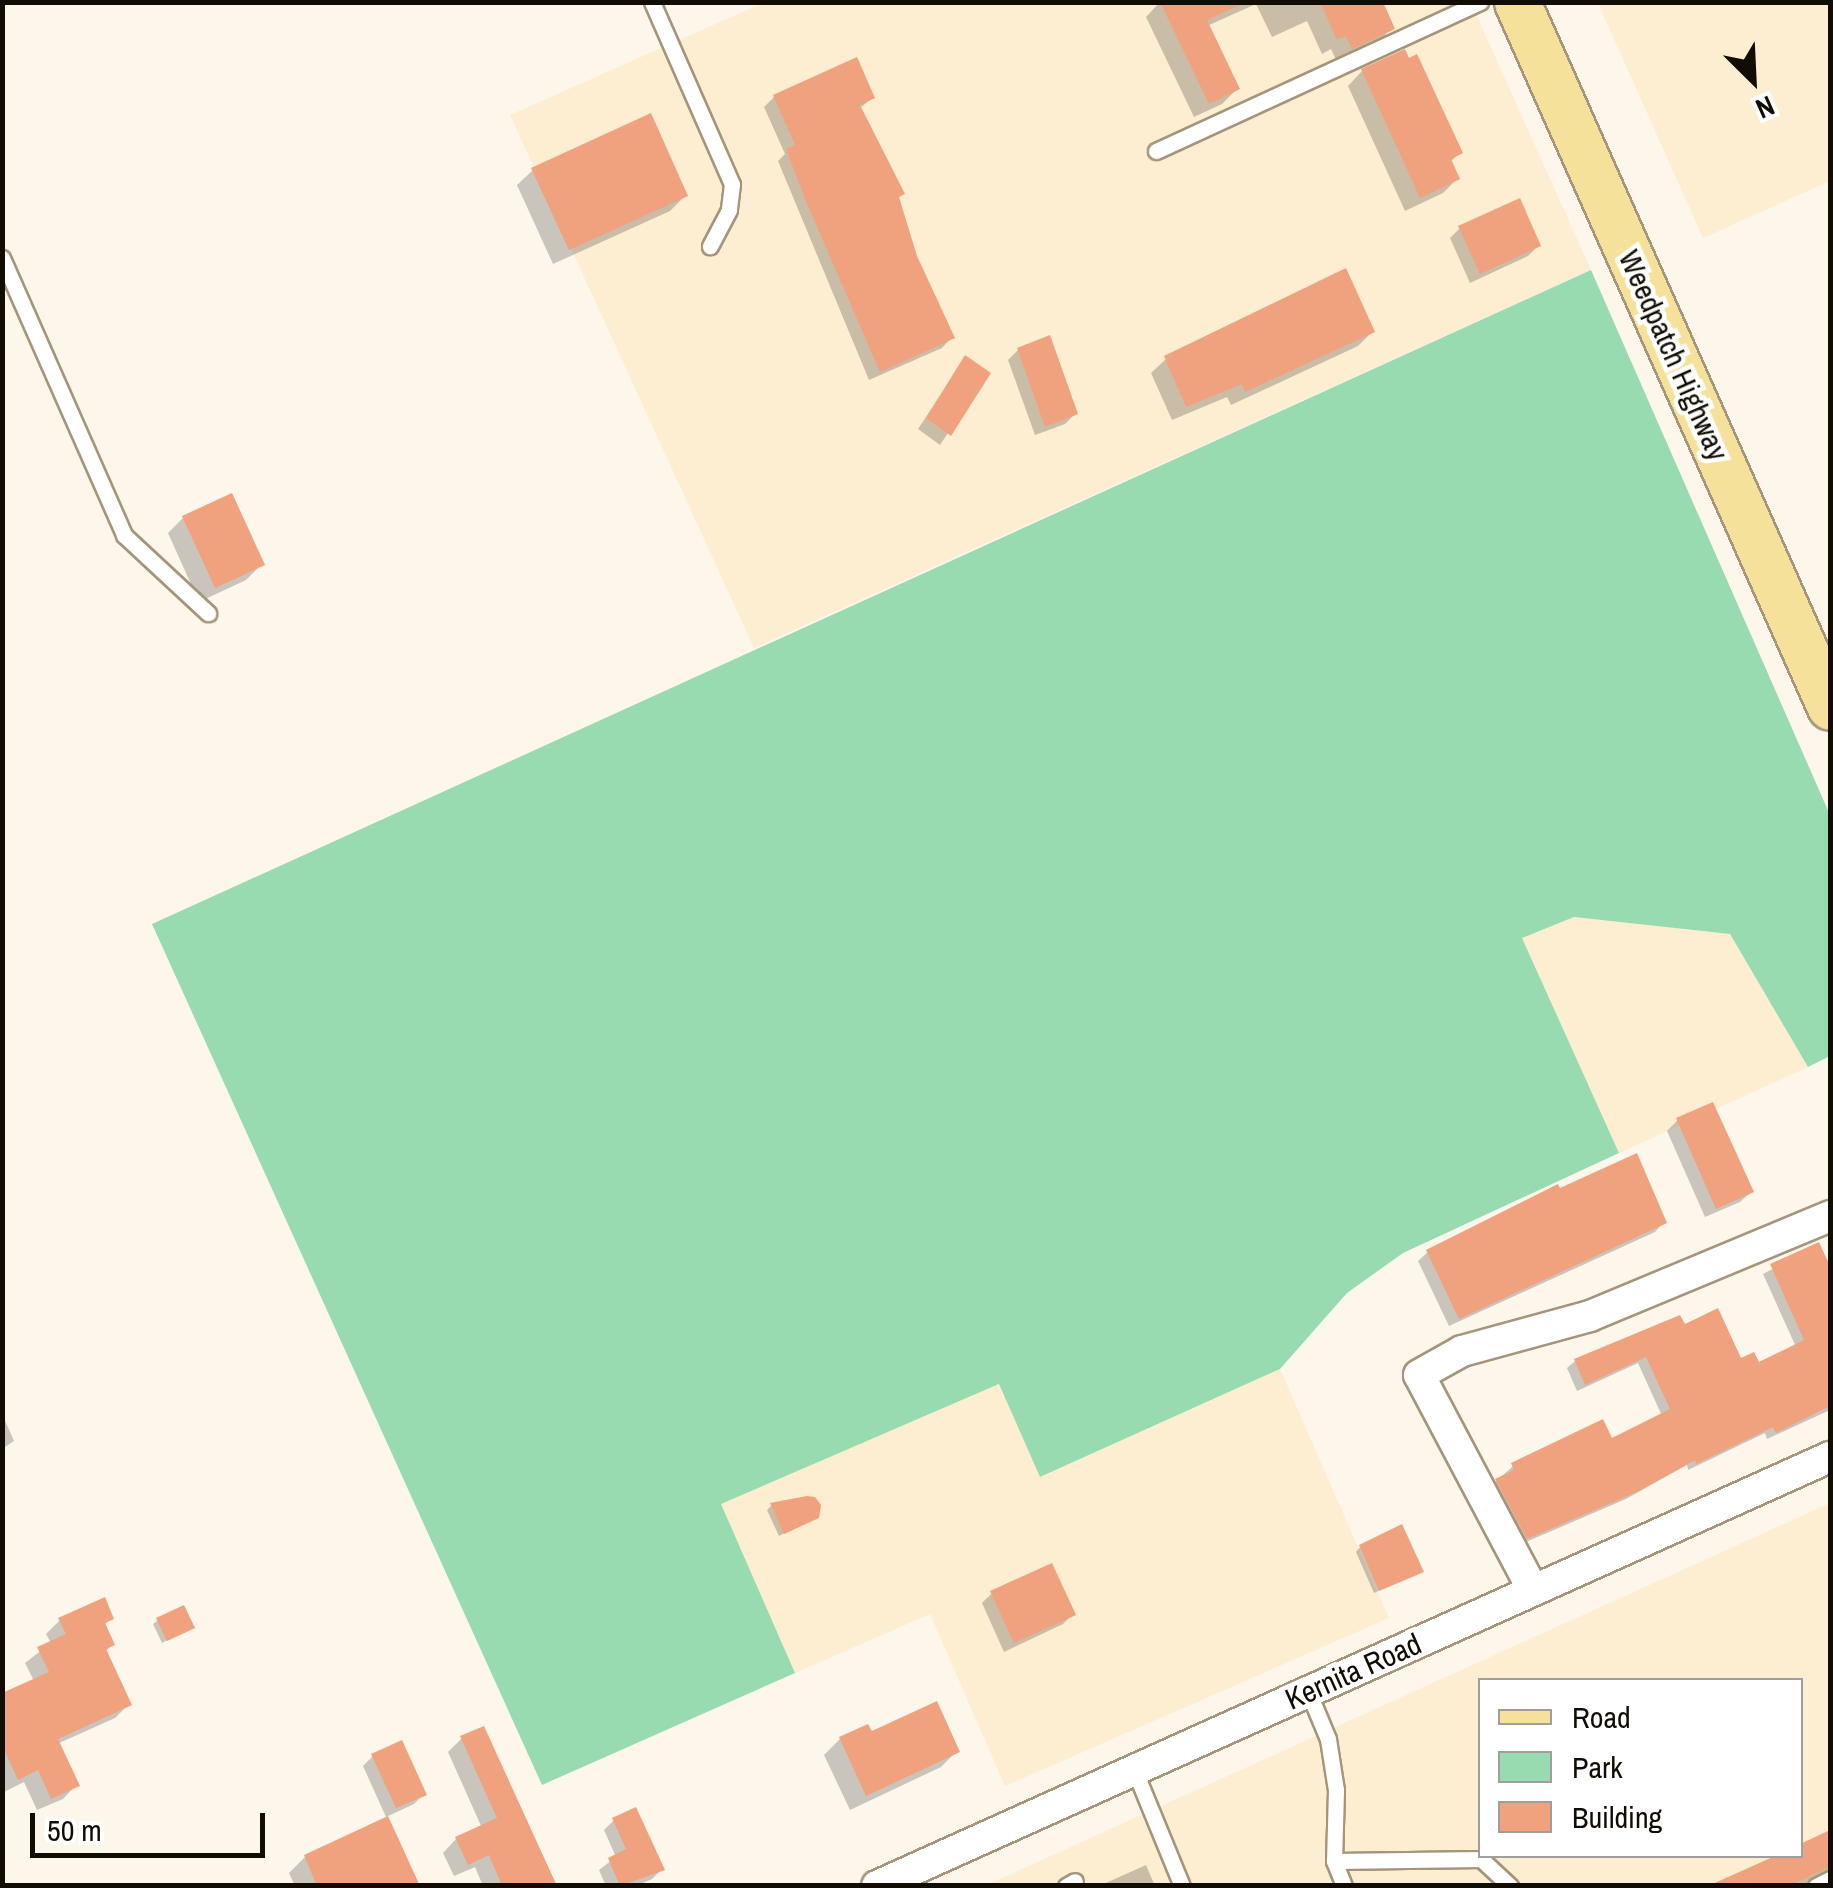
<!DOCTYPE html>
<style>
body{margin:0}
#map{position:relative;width:1833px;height:1888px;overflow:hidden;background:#fcf6eb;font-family:"Archivo Narrow",sans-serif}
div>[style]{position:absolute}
.built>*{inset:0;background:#fdedd1}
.green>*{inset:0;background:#99dbb1}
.shadow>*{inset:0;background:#0003}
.building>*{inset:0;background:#f0a17e}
.roads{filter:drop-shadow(2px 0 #a4957b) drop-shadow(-2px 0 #a4957b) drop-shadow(0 2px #a4957b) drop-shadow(0 -2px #a4957b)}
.lane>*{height:15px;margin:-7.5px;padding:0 7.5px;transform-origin:7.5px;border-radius:7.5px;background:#fff}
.street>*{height:30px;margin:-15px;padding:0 15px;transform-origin:15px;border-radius:15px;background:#fff}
.primary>*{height:45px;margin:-22.5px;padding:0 22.5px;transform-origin:22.5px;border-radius:22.5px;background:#f5e199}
span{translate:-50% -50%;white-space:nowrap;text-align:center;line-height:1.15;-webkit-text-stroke:9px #fff;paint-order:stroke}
.street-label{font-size:30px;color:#120d04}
.frame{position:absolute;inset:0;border:5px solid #120d04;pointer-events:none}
.legend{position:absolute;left:1478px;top:1678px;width:325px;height:180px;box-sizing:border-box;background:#fff;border:2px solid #a09e9b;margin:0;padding:12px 18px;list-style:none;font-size:30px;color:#120d04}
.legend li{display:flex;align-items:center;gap:20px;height:50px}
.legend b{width:50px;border:2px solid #a09e9b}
.north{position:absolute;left:1703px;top:30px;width:100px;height:100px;-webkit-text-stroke:8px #fff;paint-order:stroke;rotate:156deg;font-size:28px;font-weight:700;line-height:40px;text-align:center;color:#120d04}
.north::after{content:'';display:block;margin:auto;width:35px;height:45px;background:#120d04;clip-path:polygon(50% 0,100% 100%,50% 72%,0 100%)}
.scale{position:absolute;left:30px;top:1813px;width:235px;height:45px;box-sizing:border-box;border:5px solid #120d04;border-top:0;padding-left:12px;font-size:30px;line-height:35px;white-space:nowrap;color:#120d04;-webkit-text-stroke:8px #fff;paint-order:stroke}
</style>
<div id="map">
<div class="built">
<div style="clip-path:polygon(763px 3px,1471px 3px,1591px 270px,754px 648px,510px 115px)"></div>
<div style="clip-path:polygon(1598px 3px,1830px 3px,1830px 181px,1703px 238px)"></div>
<div style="clip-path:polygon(1574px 917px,1730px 934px,1808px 1067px,1619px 1153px,1522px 938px)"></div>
<div style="clip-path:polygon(1280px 1369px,1389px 1618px,1005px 1786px,930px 1614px,795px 1673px,720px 1504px,1000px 1384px,1041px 1477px)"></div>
<div style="clip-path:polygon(evenodd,1830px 1503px,1830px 1885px,987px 1885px,1830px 1503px,1480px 1680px,1800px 1680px,1800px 1856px,1480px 1856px,1480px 1680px)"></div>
</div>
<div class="green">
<div style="clip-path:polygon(1591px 270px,1830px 815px,1830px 1056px,1808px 1067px,1730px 934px,1574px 917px,1522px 938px,1619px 1153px,1403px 1253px,1347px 1293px,1280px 1369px,1040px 1477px,999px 1384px,721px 1504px,795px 1673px,542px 1785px,152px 924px)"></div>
</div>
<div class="shadow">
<div style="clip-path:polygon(1160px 2px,1381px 2px,1392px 28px,1377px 43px,1337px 62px,1331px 49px,1322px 54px,1307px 21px,1272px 37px,1256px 4px,1207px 26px,1237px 89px,1222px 104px,1194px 117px,1146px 17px)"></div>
<div style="clip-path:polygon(1362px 71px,1460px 153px,1450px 162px,1457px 179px,1443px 193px,1405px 211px,1348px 86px)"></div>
<div style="clip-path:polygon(774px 97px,872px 98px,859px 109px,915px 257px,952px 337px,942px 348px,869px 380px,778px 161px,785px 154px,764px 107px)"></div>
<div style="clip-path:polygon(533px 170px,686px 195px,670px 211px,553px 264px,517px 185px)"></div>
<div style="clip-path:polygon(1460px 228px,1538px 246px,1528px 256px,1470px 283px,1450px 238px)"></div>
<div style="clip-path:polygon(1372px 332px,1358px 346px,1231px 405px,1227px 397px,1172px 420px,1151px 373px,1166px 359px)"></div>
<div style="clip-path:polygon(1018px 350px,1075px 414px,1065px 424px,1035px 435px,1008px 360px)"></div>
<div style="clip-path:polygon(965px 358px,987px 374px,940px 445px,918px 429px)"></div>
<div style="clip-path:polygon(183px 518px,262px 564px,246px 580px,199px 602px,168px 533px)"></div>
<div style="clip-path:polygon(1712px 1105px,1751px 1192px,1740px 1202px,1705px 1217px,1667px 1131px,1677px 1121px)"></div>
<div style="clip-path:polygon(1664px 1222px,1655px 1232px,1449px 1326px,1418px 1261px,1428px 1252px)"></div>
<div style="clip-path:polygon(1818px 1245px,1830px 1272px,1830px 1410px,1767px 1439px,1765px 1433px,1688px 1470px,1687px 1465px,1626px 1499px,1519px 1545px,1489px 1488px,1513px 1466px,1611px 1441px,1662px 1416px,1638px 1363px,1577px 1391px,1567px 1368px,1575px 1361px,1683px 1328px,1740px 1362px,1758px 1366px,1796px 1347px,1763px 1274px)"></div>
<div style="clip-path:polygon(3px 1416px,14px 1441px,2px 1449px,2px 1416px)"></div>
<div style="clip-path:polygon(771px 1506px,816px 1517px,779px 1536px,767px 1510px)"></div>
<div style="clip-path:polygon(1360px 1547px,1421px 1571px,1374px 1593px,1356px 1552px)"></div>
<div style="clip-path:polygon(992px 1593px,1073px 1614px,1063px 1624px,1004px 1652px,982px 1603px)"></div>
<div style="clip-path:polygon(111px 1618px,104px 1626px,112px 1645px,105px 1652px,129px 1704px,115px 1718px,57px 1744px,76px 1785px,63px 1799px,37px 1810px,24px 1782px,4px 1792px,2px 1788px,2px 1695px,34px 1681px,25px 1663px,51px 1643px,46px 1634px,60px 1620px)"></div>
<div style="clip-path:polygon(158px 1620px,192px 1627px,162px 1643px,153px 1624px)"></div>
<div style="clip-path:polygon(871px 1735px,957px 1751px,941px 1767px,850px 1810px,824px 1755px,840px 1739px)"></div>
<div style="clip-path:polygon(462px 1738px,554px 1886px,483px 1886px,475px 1867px,454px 1876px,443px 1853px,456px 1839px,482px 1828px,448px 1752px)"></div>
<div style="clip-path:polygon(373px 1756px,424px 1794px,414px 1804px,386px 1817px,363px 1766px)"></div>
<div style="clip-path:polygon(614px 1820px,662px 1869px,652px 1879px,636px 1886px,606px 1886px,599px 1870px,616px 1857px,604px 1830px)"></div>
<div style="clip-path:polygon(1830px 1833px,1830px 1877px,1811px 1886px,1714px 1886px,1781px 1856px,1800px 1856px,1800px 1847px)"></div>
<div style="clip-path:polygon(305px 1857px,417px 1886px,295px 1886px,289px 1873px)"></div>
<div style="clip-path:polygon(1146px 1865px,1155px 1886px,1099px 1886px)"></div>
</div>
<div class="building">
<div style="clip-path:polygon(1160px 2px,1246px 2px,1207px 20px,1240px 89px,1209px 104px)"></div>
<div style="clip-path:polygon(1320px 2px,1383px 2px,1395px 29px,1352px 49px,1346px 36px,1337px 40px)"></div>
<div style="clip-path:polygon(1405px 49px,1409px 58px,1417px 54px,1463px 153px,1451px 159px,1460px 179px,1420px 198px,1361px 69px)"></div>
<div style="clip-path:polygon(857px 57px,875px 98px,860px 105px,905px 194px,899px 197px,917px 256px,955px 338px,880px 372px,805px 199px,786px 149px,795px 145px,773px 95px)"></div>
<div style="clip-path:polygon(651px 113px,688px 196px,569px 250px,531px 168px)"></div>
<div style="clip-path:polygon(1520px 198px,1541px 246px,1480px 274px,1458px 226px)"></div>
<div style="clip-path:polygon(1346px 268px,1375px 332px,1245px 392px,1242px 384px,1186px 407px,1164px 356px)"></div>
<div style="clip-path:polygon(1050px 335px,1078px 414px,1045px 427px,1017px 348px)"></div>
<div style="clip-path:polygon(965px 355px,991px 373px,951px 436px,926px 418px)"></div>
<div style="clip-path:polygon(232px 493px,265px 565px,215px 588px,182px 516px)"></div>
<div style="clip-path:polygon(1713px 1102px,1754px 1192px,1716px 1209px,1676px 1118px)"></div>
<div style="clip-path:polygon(1637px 1153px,1667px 1223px,1459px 1319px,1426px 1250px,1558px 1184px,1560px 1188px)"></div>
<div style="clip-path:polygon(1819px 1242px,1830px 1266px,1830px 1406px,1776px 1433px,1773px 1427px,1696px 1464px,1695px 1460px,1637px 1492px,1527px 1539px,1495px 1479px,1514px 1470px,1511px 1463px,1603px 1419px,1612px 1438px,1670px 1409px,1646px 1357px,1585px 1385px,1574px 1359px,1680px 1315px,1685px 1324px,1718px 1308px,1741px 1358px,1754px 1352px,1759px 1362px,1804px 1340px,1770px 1264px)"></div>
<div style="clip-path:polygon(807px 1496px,815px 1497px,821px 1505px,819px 1518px,784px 1534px,770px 1503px)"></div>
<div style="clip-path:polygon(1402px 1524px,1424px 1572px,1379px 1591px,1359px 1545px)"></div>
<div style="clip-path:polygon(1052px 1563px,1076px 1615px,1014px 1643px,990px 1591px)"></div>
<div style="clip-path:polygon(105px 1597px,114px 1619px,105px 1623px,115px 1645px,106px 1649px,132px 1705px,58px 1739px,80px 1786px,51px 1799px,38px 1770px,18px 1780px,2px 1745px,2px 1693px,49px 1672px,37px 1647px,66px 1634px,58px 1618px)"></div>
<div style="clip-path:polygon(184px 1605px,195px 1628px,167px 1641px,156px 1618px)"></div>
<div style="clip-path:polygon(937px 1701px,960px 1752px,866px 1796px,839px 1737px,868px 1724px,872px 1731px)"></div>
<div style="clip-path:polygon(484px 1726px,525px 1816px,557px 1886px,502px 1886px,489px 1855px,468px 1865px,455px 1837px,497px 1818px,460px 1736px)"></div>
<div style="clip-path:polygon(402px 1740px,427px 1795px,396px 1808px,371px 1754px)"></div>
<div style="clip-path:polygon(636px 1807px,665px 1870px,620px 1886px,608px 1858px,626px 1849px,612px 1818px)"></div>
<div style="clip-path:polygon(388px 1816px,420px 1886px,317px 1886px,304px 1855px)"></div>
<div style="clip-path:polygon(1830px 1830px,1830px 1867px,1789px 1886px,1708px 1886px,1775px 1856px,1800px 1856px,1800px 1844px)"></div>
</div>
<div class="roads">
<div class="lane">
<div style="left:652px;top:2px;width:199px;rotate:66.3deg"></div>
<div style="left:732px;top:184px;width:26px;rotate:97deg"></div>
<div style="left:729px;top:210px;width:41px;rotate:117.8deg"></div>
<div style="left:1156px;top:151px;width:357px;rotate:-24.7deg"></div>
<div style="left:2px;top:258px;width:303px;rotate:66.2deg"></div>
<div style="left:124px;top:535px;width:115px;rotate:42.9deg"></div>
<div style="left:1308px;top:1691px;width:52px;rotate:67.4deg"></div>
<div style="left:1328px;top:1739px;width:52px;rotate:81.1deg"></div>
<div style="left:1336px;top:1790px;width:71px;rotate:91.6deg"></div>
<div style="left:1334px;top:1861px;width:27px;rotate:68deg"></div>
<div style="left:1134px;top:1769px;width:126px;rotate:67.7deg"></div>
<div style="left:1334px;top:1861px;width:147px;rotate:-0.8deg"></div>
<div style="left:1481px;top:1859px;width:40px;rotate:43deg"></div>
<div style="left:1066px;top:1886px;width:10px;rotate:-29deg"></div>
<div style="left:1816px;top:1886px;width:16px;rotate:-27deg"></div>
</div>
<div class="street">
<div style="left:1533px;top:1590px;width:243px;rotate:-117.9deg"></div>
<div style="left:1419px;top:1375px;width:49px;rotate:-29.2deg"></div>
<div style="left:1462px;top:1351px;width:133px;rotate:-15.3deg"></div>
<div style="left:1590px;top:1316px;width:260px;rotate:-22.6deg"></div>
<div style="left:877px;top:1886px;width:1045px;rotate:-24.24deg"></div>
</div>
<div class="primary">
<div style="left:1517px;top:2px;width:771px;rotate:66.06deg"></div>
</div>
</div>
<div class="street-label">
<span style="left:1674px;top:355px;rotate:66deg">Weedpatch Highway</span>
<span style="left:1353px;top:1671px;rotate:-24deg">Kernita Road</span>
</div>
<div class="frame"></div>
<ul class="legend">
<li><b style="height:12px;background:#f5e199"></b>Road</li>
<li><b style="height:28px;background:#99dbb1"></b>Park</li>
<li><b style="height:28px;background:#f0a17e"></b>Building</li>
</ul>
<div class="north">N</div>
<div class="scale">50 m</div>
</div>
